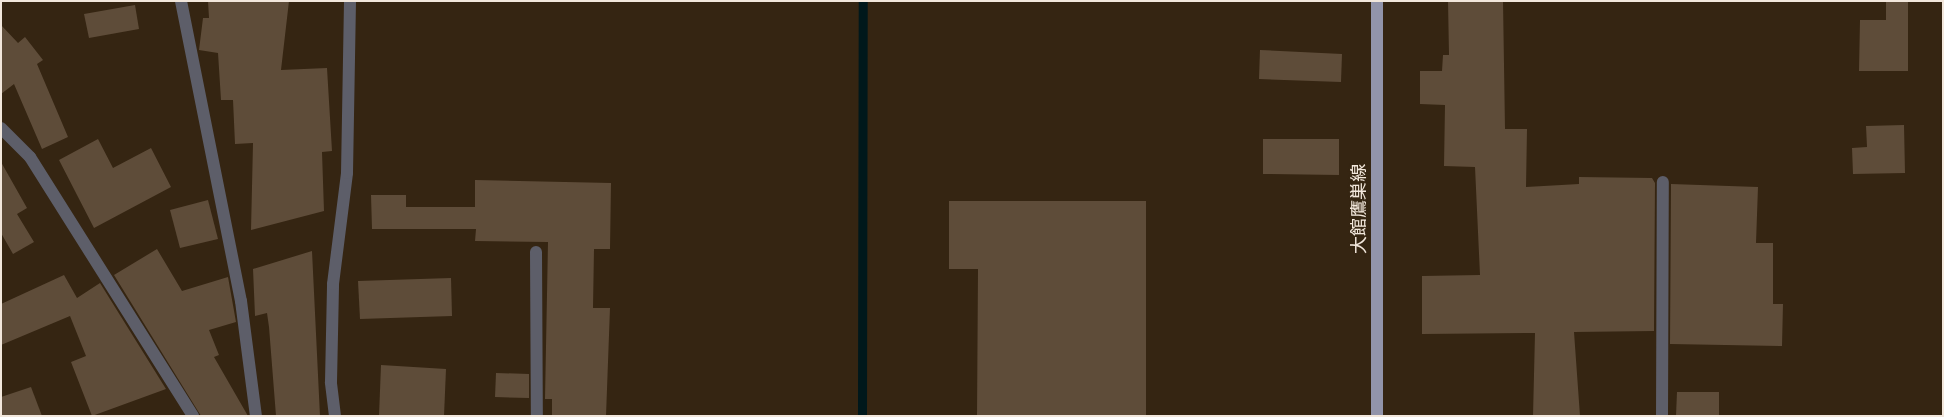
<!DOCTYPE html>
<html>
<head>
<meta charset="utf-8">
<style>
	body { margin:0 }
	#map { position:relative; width:1944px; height:417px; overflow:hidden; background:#352512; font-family:"Public Sans","Noto Sans JP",sans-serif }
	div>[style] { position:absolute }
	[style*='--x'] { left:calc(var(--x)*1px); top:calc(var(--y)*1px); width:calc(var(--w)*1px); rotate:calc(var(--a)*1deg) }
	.stream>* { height:9px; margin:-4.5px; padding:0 4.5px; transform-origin:4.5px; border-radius:4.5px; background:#00181b }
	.building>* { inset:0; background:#5e4c39 }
	.minor>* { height:12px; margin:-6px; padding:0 6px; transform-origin:6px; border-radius:6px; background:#5d5e69 }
	.major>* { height:12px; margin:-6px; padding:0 6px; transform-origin:6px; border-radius:6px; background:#9294aa }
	span { translate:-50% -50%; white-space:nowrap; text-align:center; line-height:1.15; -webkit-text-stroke:4px #352512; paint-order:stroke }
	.street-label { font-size:18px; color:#f2e7dc }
	.frame { position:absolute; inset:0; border:2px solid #f2e7dc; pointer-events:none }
</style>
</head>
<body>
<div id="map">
	<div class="stream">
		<i style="--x:862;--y:416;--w:415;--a:-89.9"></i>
	</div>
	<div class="building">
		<i style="clip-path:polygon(208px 1px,289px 1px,281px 70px,327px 68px,332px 151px,322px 152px,324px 211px,251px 230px,253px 143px,235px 144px,233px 100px,221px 100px,218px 53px,199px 50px,203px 18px,209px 18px)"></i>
		<i style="clip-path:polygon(1448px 1px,1503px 1px,1505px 129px,1527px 129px,1526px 187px,1579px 184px,1579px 177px,1652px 178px,1655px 183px,1654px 331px,1574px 332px,1580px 416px,1533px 416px,1535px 333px,1422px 334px,1422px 276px,1480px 275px,1475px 167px,1444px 166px,1445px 105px,1420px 104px,1420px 71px,1442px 71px,1443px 55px,1449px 55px)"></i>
		<i style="clip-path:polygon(1886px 1px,1908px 1px,1908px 71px,1859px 71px,1860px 20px,1886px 20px)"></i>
		<i style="clip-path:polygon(135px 5px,139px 29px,89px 38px,84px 14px)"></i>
		<i style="clip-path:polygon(1px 25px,18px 43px,25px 37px,43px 60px,37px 64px,68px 137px,42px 149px,14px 84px,1px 94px)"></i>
		<i style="clip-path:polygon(1260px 50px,1342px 54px,1341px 82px,1259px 79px)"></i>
		<i style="clip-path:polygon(1904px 125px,1905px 173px,1853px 174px,1852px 148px,1867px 147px,1866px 126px)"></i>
		<i style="clip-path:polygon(98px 139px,113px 168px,151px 148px,171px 187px,94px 228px,59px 160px)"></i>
		<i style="clip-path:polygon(1263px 139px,1339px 139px,1339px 175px,1263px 174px)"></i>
		<i style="clip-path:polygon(1px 162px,27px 208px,17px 214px,34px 242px,13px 254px,1px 233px)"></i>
		<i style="clip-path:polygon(475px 180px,611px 183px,610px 249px,594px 249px,593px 308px,610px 308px,606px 416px,552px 416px,552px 399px,545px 399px,548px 242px,475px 241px,476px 229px,372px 229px,371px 195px,406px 195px,406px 207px,475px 207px)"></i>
		<i style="clip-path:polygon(1671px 184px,1758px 187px,1756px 243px,1773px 243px,1773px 304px,1783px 304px,1782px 346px,1670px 344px)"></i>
		<i style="clip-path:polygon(208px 200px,218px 239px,180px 248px,170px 210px)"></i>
		<i style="clip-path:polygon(949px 201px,1146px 201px,1146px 416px,977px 416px,978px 269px,949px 269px)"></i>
		<i style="clip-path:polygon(157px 249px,182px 291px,228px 277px,236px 322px,209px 330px,219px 355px,214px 357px,248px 416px,201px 416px,114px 275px)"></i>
		<i style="clip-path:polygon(312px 251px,320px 416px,276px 416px,269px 327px,267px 313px,255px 316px,253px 269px)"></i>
		<i style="clip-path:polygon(64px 275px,77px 298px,100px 283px,166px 389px,92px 416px,71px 362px,86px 356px,70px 316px,1px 345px,1px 304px)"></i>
		<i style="clip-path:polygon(451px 278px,452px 316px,360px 319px,358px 281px)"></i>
		<i style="clip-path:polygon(381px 365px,446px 369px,444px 416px,379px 416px)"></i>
		<i style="clip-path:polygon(496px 373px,529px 374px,529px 398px,495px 397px)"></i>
		<i style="clip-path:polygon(31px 387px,42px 416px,1px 416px,1px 397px)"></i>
		<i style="clip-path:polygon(1677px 392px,1719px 392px,1719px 416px,1676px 416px)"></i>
	</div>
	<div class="minor">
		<i style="--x:181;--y:1;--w:306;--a:78.7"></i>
		<i style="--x:241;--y:301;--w:116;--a:82.6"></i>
		<i style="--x:1;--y:128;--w:41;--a:45"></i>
		<i style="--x:30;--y:157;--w:306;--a:57.8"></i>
		<i style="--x:536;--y:252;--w:164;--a:89.7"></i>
		<i style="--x:335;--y:416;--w:34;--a:-97"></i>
		<i style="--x:331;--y:382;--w:98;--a:-88.8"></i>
		<i style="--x:333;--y:284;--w:112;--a:-82.8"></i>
		<i style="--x:347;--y:173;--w:172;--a:-89"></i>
		<i style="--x:1662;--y:416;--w:234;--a:-89.8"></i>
	</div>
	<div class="major">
		<i style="--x:1377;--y:1;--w:415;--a:90"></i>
	</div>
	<div class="street-label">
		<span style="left:1359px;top:209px;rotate:-90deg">大館鷹巣線</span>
	</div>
	<div class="frame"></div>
</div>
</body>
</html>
